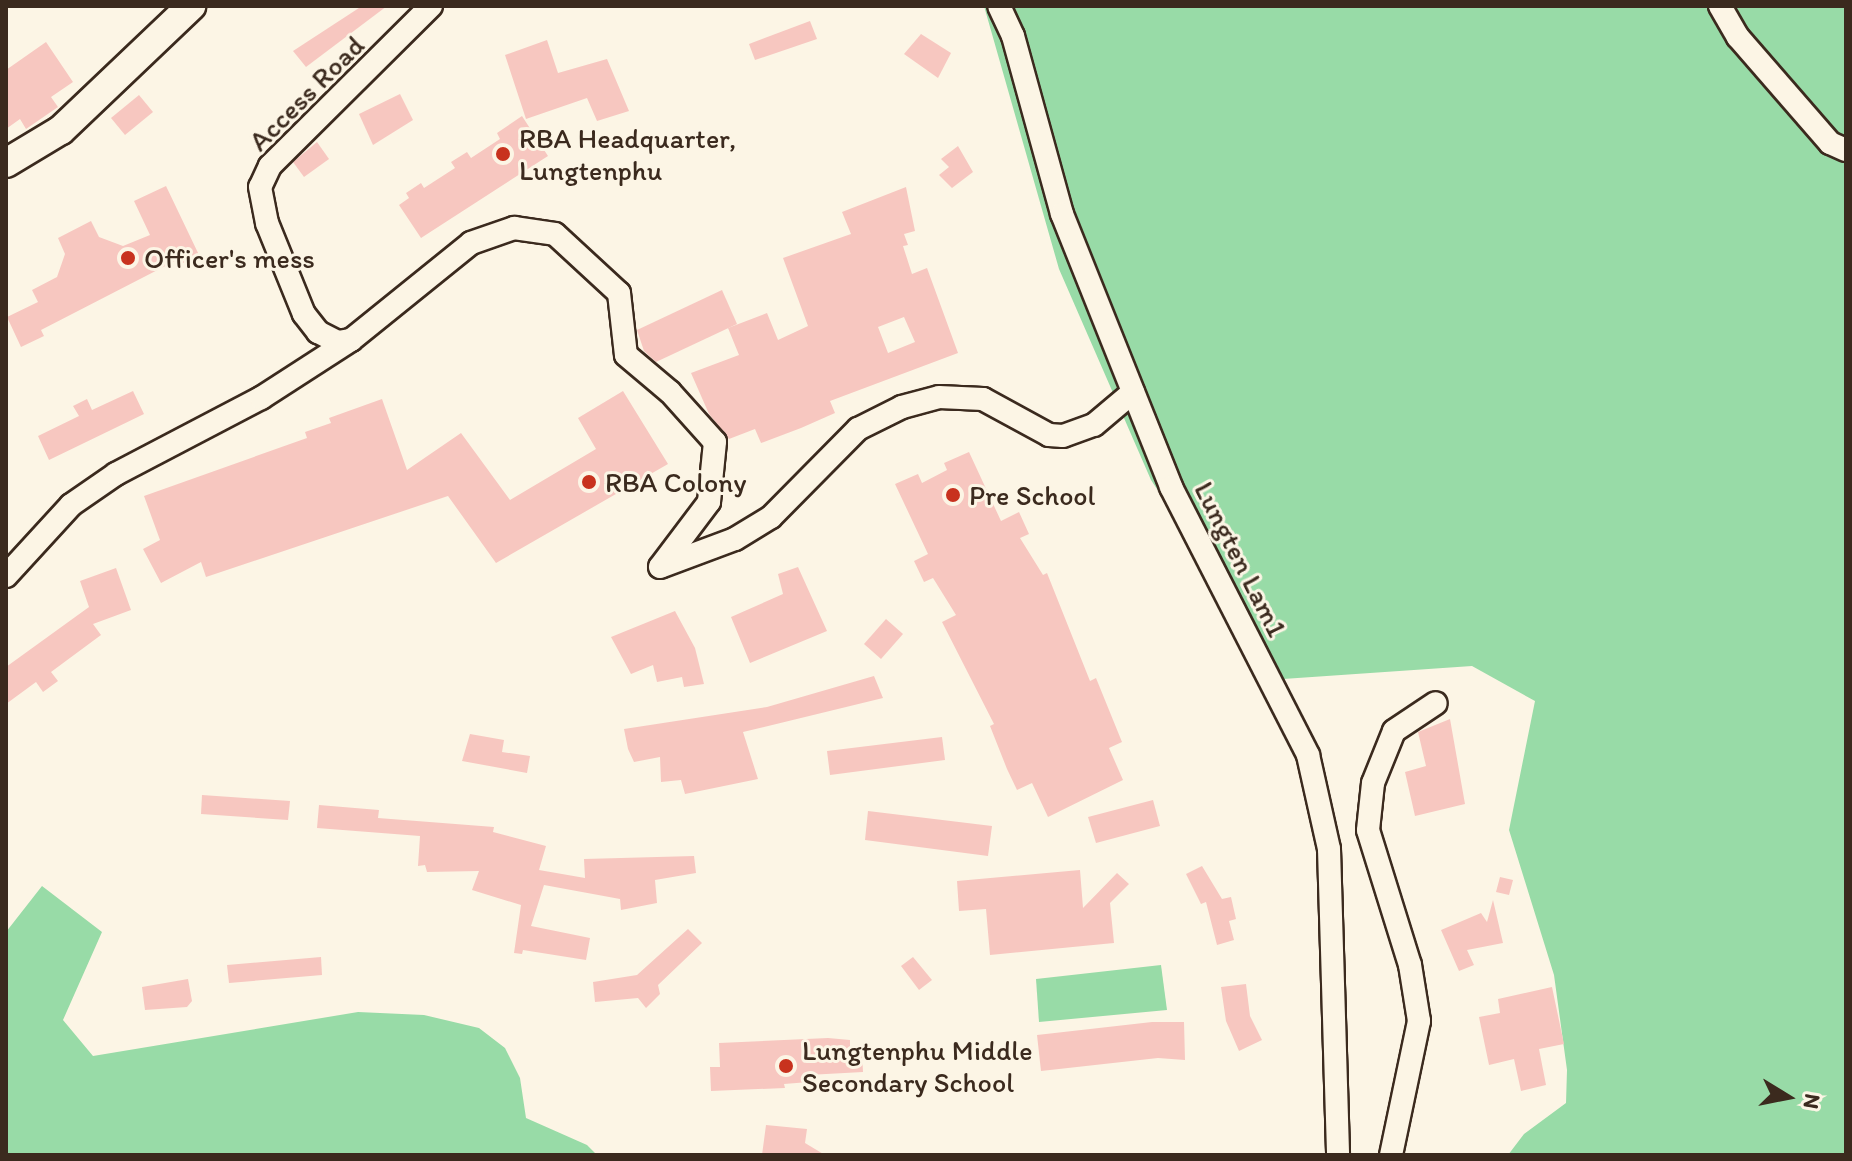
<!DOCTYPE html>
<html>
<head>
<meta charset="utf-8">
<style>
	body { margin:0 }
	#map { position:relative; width:1852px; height:1161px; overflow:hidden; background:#fcf5e5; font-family:Itim,sans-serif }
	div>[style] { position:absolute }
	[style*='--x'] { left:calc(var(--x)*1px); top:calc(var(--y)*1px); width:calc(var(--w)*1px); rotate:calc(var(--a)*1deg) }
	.green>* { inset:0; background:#98dba7 }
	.building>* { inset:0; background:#f7c7c0 }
	.roads { filter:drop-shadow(2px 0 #3b2a1e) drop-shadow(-2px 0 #3b2a1e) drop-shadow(0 2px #3b2a1e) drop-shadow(0 -2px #3b2a1e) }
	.minor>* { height:22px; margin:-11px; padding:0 11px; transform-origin:11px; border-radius:11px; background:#fcf5e5 }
	.major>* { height:28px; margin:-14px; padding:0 14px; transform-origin:14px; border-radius:14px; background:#fcf5e5 }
	.dots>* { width:22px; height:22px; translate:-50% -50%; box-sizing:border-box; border:4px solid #fcf5e5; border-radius:50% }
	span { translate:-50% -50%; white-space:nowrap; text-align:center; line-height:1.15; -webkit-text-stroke:6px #fcf5e5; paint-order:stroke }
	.street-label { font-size:28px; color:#3b2a1e }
	.poi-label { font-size:28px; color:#3b2a1e }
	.left { translate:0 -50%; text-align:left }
	.frame { position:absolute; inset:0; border:8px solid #3b2a1e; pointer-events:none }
	.north { position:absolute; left:1748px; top:1057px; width:80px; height:80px; -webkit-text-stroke:6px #fcf5e5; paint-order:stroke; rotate:100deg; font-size:22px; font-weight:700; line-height:32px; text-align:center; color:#3b2a1e }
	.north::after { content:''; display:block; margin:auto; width:28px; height:36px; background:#3b2a1e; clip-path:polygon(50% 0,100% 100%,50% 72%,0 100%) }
</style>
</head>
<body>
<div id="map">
	<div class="green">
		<i style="clip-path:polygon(984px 6px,1846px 6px,1846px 1155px,1508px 1155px,1524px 1134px,1566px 1103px,1567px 1070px,1554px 975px,1509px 830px,1535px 701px,1472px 666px,1283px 679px,1151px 480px,1059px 269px)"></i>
		<i style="clip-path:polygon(42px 886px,102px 932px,63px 1020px,93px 1056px,358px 1012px,424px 1015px,479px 1028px,505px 1048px,520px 1078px,526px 1118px,587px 1145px,597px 1155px,6px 1155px,6px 932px)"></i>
		<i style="clip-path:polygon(1161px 965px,1167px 1010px,1039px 1022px,1036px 979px)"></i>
	</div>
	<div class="building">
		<i style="clip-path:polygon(362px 6px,387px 6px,306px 67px,293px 51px)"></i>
		<i style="clip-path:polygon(810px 21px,817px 39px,755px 60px,749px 44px)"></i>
		<i style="clip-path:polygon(921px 34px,951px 53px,938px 78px,904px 54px)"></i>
		<i style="clip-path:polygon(547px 40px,558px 73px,607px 59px,629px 111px,597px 121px,587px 98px,526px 119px,505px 55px)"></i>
		<i style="clip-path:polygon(46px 42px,73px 82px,51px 97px,58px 107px,26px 129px,20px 119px,6px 129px,6px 70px)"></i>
		<i style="clip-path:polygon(400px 94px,413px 120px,373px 145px,359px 114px)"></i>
		<i style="clip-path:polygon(139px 95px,153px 112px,125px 135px,111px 118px)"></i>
		<i style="clip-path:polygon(522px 116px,548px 156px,421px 238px,399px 205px,409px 198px,406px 193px,421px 183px,424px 188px,455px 168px,451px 162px,467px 152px,471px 158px,500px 139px,497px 133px)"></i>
		<i style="clip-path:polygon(317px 142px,329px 159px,304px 177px,293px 162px)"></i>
		<i style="clip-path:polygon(958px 146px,973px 172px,952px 188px,939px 175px,949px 167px,941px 159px)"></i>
		<i style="clip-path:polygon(166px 186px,199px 255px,177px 266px,175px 261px,41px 330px,44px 336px,21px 347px,7px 317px,38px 302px,32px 290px,57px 277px,65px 254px,58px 238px,91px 221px,99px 237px,123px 246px,150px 235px,134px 201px)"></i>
		<i style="clip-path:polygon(evenodd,906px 187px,915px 231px,904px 234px,908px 245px,903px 246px,912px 274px,927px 268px,958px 353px,830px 401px,835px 413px,801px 428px,761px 443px,755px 429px,729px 439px,709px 414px,691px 373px,739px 355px,728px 328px,767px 313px,778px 340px,808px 326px,783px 258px,851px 234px,842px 212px,906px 187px,904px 317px,915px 342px,888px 353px,878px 327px,904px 317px)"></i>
		<i style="clip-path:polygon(722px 290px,737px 324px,656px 362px,644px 351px,637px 330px)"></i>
		<i style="clip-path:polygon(133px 391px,144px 414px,49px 460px,38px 436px,79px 416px,73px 406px,87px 399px,92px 410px)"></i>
		<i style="clip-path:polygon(623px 391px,668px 464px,496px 563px,448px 496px,206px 577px,201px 562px,161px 583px,143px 549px,160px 540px,144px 496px,307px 438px,305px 432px,331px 423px,329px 418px,382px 399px,407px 470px,461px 433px,510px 500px,596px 449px,578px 418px)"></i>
		<i style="clip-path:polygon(969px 452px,1001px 521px,1019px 512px,1029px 534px,1020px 538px,1043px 575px,1047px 573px,1090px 681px,1096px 678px,1122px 742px,1109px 748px,1123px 780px,1048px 817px,1032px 783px,1017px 790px,1007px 769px,990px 726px,994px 724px,942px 622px,956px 615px,933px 578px,924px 582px,914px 561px,928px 554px,895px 484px,918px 474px,922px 483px,947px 470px,944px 463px)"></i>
		<i style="clip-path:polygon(798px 567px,827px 631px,750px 663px,731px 617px,783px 594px,778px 574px)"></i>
		<i style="clip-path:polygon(116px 568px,131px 610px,93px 624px,101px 635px,51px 672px,58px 681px,43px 692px,36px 682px,6px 704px,6px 667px,89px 607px,80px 581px)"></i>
		<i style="clip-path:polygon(675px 611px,695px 648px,704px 684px,684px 687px,682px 677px,657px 682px,653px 665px,631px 674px,611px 637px)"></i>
		<i style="clip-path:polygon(886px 619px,903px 634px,881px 659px,864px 644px)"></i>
		<i style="clip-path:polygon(874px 676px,883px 698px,743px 732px,758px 779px,685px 794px,681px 780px,661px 782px,660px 757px,634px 762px,628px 749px,624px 729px,767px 707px)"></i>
		<i style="clip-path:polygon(1450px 719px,1465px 804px,1415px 816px,1405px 772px,1426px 766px,1418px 732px)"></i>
		<i style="clip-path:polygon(470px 734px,504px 740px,502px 752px,530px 756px,527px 773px,462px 761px)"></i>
		<i style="clip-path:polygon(942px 737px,945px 760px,830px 775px,827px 751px)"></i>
		<i style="clip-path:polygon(202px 795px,290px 801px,288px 820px,201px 814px)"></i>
		<i style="clip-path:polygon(1153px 800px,1160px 826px,1096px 843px,1088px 817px)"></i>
		<i style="clip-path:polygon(319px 805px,379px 810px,378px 818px,494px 827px,493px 832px,546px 846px,539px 870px,585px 878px,584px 859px,694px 856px,696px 873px,655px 880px,657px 903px,621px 910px,620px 899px,544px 885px,531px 926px,590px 938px,586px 960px,523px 950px,522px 954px,514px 953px,521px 905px,472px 890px,479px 871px,427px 872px,425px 865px,418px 866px,420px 836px,317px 828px)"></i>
		<i style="clip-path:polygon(868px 811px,992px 826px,988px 856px,865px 840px)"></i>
		<i style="clip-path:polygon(1202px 866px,1222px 899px,1231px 897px,1236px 919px,1229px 921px,1234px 940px,1217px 945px,1206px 902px,1201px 904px,1186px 874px)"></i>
		<i style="clip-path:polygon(1080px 870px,1083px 908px,1117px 873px,1129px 884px,1110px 903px,1114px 943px,990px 955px,986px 909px,959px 911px,957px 881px)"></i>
		<i style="clip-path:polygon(1500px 877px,1513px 880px,1509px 895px,1496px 892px)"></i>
		<i style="clip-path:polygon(1493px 900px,1503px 943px,1467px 950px,1474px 965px,1459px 971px,1441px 930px,1481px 913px,1487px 922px)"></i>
		<i style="clip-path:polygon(688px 929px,702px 943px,658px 985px,660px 994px,646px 1008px,638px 998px,595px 1002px,593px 982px,637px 975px)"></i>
		<i style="clip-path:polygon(321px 957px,322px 975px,229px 983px,227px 965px)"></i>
		<i style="clip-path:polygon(913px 957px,932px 980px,919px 990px,901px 966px)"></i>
		<i style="clip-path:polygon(188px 979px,192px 1001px,187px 1007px,145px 1010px,142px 987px)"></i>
		<i style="clip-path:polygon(1246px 984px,1250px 1016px,1262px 1040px,1239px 1051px,1226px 1021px,1221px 987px)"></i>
		<i style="clip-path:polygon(1552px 987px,1564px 1044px,1539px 1049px,1546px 1085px,1521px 1091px,1514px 1059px,1489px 1065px,1479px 1017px,1500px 1013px,1498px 999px)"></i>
		<i style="clip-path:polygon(1152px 1022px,1184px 1022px,1185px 1060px,1158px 1058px,1041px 1071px,1037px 1035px)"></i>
		<i style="clip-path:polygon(828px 1038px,850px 1040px,850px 1054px,862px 1053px,863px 1072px,808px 1075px,809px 1082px,784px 1084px,785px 1088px,711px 1091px,710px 1067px,720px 1067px,719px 1043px)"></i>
		<i style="clip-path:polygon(766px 1125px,807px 1129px,805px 1143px,825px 1155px,762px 1155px)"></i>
	</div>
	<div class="roads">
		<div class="minor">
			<i style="--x:431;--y:6;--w:227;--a:135.2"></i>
			<i style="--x:270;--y:166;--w:23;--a:115"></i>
			<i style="--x:260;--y:187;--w:37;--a:79"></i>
			<i style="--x:267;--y:223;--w:98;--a:67.9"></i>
			<i style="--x:304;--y:314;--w:23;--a:52"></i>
			<i style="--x:318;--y:332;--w:22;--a:27"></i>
			<i style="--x:338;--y:342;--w:13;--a:-9"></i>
			<i style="--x:351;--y:340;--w:154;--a:-38.9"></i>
			<i style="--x:471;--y:243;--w:46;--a:-19.2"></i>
			<i style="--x:514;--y:228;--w:41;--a:8.3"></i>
			<i style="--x:555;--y:234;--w:87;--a:42.7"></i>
			<i style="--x:619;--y:293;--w:62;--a:83.6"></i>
			<i style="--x:626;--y:355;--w:57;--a:40.1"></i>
			<i style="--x:670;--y:392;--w:67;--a:48"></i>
			<i style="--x:715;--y:442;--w:60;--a:95.7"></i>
			<i style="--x:709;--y:502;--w:81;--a:127"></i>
			<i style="--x:999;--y:6;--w:33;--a:65"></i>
			<i style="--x:1013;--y:36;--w:185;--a:74.6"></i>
			<i style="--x:1062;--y:214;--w:294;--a:68.2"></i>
			<i style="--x:1171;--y:487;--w:301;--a:62.9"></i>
			<i style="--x:1308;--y:755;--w:96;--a:77.4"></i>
			<i style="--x:1329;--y:849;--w:306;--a:88.3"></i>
			<i style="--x:1720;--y:6;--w:36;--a:60"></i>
			<i style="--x:1738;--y:37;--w:140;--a:49"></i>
			<i style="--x:1830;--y:143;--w:17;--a:24"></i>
			<i style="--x:660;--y:567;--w:80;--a:-20.5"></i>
			<i style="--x:735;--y:539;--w:42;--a:-31.4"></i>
			<i style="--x:771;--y:517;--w:124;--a:-45.3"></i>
			<i style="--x:858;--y:429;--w:49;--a:-26.6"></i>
			<i style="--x:902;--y:407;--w:38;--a:-15"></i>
			<i style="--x:939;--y:397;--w:44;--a:2.6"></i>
			<i style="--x:983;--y:399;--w:75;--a:28.6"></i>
			<i style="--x:1049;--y:435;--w:14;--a:4"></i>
			<i style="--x:1063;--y:436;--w:33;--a:-20"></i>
			<i style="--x:1094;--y:425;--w:51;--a:-40.2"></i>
			<i style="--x:6;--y:576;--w:96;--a:-47.5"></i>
			<i style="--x:71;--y:505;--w:55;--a:-34.6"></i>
			<i style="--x:116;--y:474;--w:164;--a:-27.7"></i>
			<i style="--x:261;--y:398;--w:107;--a:-32.8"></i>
			<i style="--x:1391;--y:1155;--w:137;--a:-78.2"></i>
			<i style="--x:1419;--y:1021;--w:57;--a:-99.1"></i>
			<i style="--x:1410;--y:965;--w:141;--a:-107.3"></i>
			<i style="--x:1368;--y:830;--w:47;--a:-83.9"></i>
			<i style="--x:1373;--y:783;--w:56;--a:-68"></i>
			<i style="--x:1394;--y:731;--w:50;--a:-33.7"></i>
		</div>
		<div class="major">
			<i style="--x:6;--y:163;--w:64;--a:-31"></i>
			<i style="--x:61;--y:130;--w:180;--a:-43.6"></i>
		</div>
	</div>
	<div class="dots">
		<i style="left:503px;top:154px;background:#c8321e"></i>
		<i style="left:128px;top:258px;background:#c8321e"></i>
		<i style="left:589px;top:482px;background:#c8321e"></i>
		<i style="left:953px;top:495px;background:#c8321e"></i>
		<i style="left:786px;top:1066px;background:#c8321e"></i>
	</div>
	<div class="street-label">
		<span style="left:306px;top:93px;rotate:-45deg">Access Road</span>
		<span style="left:1241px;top:559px;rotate:63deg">Lungten Lam1</span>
	</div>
	<div class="poi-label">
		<span class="left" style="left:519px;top:154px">RBA Headquarter,<br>Lungtenphu</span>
		<span class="left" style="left:144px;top:258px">Officer's mess</span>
		<span class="left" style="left:605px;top:482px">RBA Colony</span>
		<span class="left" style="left:969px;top:495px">Pre School</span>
		<span class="left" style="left:802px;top:1066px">Lungtenphu Middle<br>Secondary School</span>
	</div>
	<div class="frame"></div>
	<div class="north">N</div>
</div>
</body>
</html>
